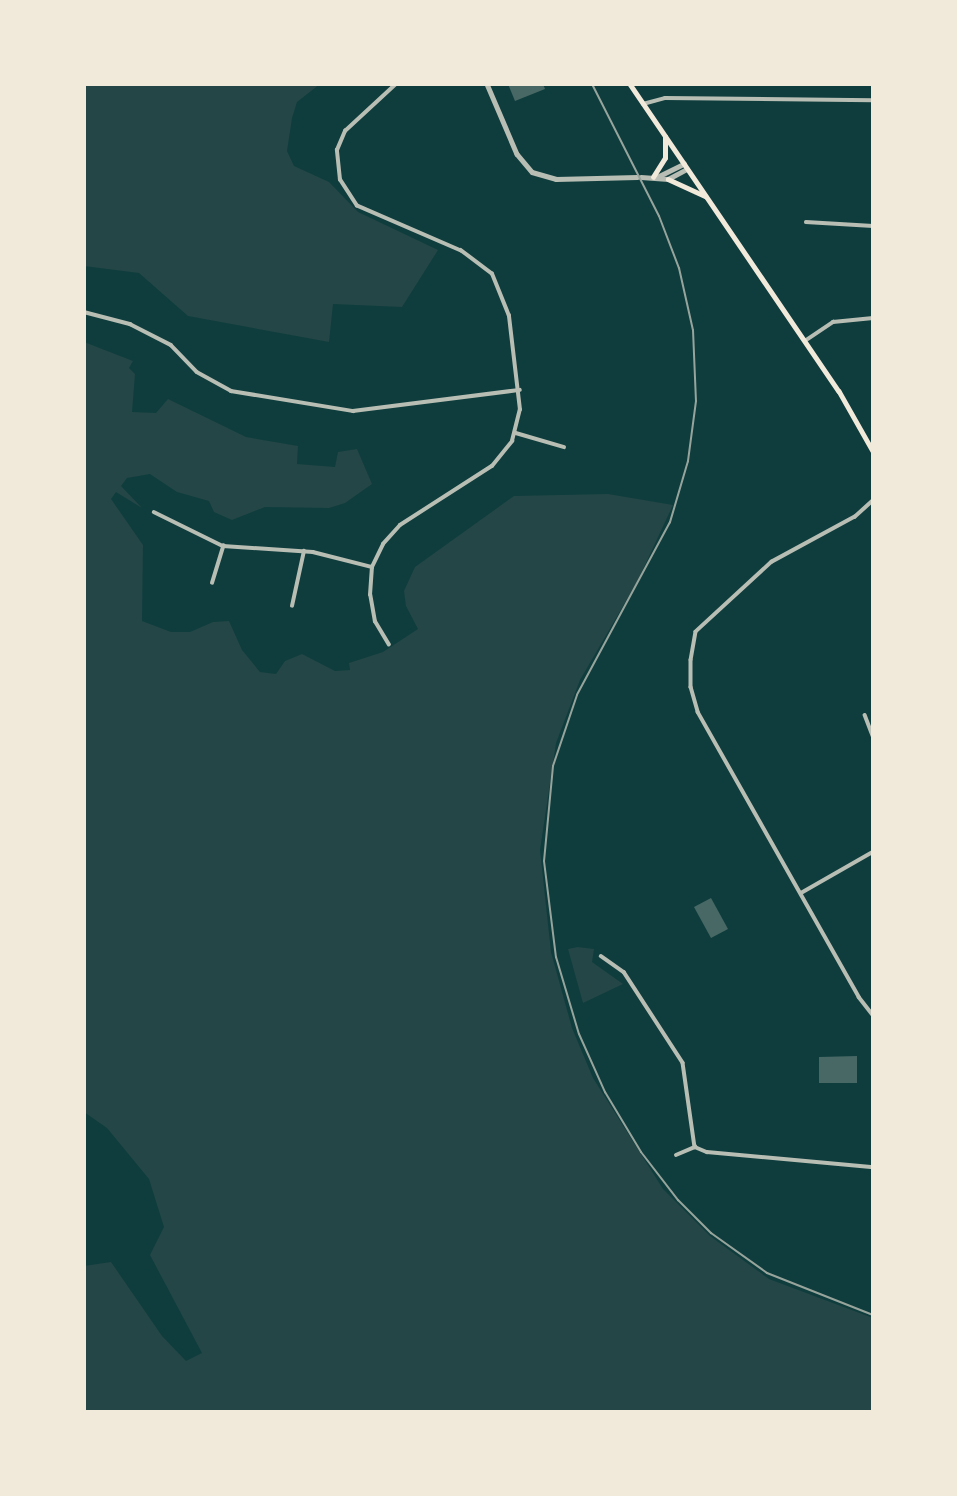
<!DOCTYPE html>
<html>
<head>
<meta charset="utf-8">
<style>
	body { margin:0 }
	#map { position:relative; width:957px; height:1496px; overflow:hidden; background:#0f3d3e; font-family:Lora,serif }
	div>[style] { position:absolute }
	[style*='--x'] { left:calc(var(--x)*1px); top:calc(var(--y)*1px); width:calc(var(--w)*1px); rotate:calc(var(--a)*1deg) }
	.green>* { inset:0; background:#244646 }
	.building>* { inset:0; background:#486865 }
	.minor>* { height:3.5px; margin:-1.75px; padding:0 1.75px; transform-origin:1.75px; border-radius:1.75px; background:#b8beb3 }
	.tertiary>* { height:4.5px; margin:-2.25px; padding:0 2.25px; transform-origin:2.25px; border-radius:2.25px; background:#b8beb3 }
	.secondary>* { height:4.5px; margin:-2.25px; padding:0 2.25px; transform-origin:2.25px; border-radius:2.25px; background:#f1e9da }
	.rail>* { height:2px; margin:-1px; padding:0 1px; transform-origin:1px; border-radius:1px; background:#97a49c }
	span { translate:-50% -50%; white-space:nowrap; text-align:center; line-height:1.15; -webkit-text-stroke:7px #f1e9da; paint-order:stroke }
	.frame { position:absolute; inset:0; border:86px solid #f1e9da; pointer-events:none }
</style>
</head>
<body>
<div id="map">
	<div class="green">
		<i style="clip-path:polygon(84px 84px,320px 84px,297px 102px,292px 118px,287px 151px,294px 166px,329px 182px,358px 212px,438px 250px,402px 307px,333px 304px,329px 342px,188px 316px,139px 273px,84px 266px)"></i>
		<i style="clip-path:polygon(84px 342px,133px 361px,129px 368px,135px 374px,132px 412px,156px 413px,168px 399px,246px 437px,298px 446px,297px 464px,335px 467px,338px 452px,357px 449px,372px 484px,345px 503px,329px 508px,265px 507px,232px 520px,214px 512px,209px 501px,177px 492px,150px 474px,127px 478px,121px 486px,142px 508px,116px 492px,111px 499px,143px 545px,142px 621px,171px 632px,190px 632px,213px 622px,229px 621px,242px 650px,260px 672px,276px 674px,285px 661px,302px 654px,335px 671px,350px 670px,349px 663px,383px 652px,418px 629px,406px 606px,404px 591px,415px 567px,514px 496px,608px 494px,673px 505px,637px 582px,580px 680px,556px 743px,540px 850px,551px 952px,572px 1028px,593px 1078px,663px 1189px,710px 1236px,769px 1279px,873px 1318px,873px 1412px,84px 1412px,84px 1266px,111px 1262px,162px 1336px,186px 1361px,202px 1353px,150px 1255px,164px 1227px,149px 1179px,107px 1128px,84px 1112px)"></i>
		<i style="clip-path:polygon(578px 947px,594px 949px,592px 962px,623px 984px,583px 1003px,568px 949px)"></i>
	</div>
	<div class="building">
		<i style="clip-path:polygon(508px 84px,543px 84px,545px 89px,515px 101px)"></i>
		<i style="clip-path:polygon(711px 898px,728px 929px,711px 938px,694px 907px)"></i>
		<i style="clip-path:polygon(857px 1056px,857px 1083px,819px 1083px,819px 1057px)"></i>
	</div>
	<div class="minor">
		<i style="--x:643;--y:104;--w:23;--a:-15"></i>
		<i style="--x:665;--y:98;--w:208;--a:0.6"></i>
		<i style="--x:806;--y:222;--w:67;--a:3.4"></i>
		<i style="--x:84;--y:312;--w:48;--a:14.6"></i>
		<i style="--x:130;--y:324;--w:46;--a:27.1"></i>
		<i style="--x:171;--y:345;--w:37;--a:46"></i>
		<i style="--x:197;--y:372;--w:39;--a:29"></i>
		<i style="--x:231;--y:391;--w:124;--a:9.3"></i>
		<i style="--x:353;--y:411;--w:168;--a:-7.2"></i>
		<i style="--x:805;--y:341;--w:34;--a:-34"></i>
		<i style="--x:833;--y:322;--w:40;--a:-5.7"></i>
		<i style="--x:516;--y:433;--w:50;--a:16.3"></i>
		<i style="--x:873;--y:501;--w:24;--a:138"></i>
		<i style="--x:855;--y:517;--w:94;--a:151.5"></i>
		<i style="--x:772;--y:562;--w:103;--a:137.4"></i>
		<i style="--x:696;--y:632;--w:28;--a:100"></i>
		<i style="--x:691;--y:660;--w:27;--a:90"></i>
		<i style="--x:691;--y:687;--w:26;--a:74"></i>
		<i style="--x:698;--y:712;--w:327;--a:60.5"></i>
		<i style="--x:859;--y:997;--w:23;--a:52"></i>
		<i style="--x:154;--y:512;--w:77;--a:26.2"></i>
		<i style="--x:223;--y:546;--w:90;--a:3.8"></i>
		<i style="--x:313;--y:552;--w:61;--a:14.3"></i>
		<i style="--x:212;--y:583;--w:39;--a:-73"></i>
		<i style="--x:292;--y:606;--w:56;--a:-77.7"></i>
		<i style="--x:389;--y:645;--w:27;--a:-121"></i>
		<i style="--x:375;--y:622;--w:27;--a:-100"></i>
		<i style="--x:370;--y:595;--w:28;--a:-86"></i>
		<i style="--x:372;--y:567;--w:25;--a:-64"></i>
		<i style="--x:383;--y:544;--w:25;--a:-48"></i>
		<i style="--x:400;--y:525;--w:109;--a:-32.7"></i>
		<i style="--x:492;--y:466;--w:32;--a:-51"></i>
		<i style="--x:512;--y:441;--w:32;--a:-76"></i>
		<i style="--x:520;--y:410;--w:95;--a:-96.7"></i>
		<i style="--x:509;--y:316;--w:45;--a:-112"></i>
		<i style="--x:492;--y:274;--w:39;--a:-143"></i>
		<i style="--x:461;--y:251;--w:113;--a:-156.6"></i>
		<i style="--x:357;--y:206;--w:31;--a:-123"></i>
		<i style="--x:340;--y:180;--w:30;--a:-96"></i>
		<i style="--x:337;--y:150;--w:21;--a:-67"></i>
		<i style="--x:345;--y:131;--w:69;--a:-42.7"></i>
		<i style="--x:865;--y:715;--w:22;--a:69"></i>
		<i style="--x:801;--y:893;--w:83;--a:-29.7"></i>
		<i style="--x:601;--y:956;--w:28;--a:35"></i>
		<i style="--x:624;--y:972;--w:108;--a:57"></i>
		<i style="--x:683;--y:1063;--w:85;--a:81.9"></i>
		<i style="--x:676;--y:1155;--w:21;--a:-23"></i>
		<i style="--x:695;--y:1147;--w:13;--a:23"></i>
		<i style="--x:707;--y:1152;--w:167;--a:5.2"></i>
	</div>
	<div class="tertiary">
		<i style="--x:487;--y:84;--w:76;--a:66.8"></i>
		<i style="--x:517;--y:154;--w:23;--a:50"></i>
		<i style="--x:532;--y:172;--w:25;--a:16"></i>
		<i style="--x:556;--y:179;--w:81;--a:-1.4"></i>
		<i style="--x:641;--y:177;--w:27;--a:4"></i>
		<i style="--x:668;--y:179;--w:21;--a:-28"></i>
		<i style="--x:657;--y:177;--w:30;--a:-26"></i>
	</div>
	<div class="secondary">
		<i style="--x:630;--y:84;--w:371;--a:55.8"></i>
		<i style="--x:839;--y:391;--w:69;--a:60.5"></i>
		<i style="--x:653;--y:177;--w:22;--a:-58"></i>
		<i style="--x:665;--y:158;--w:21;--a:-90"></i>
		<i style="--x:668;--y:179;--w:41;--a:24.7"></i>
	</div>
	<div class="rail">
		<i style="--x:592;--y:84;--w:148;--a:63.1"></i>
		<i style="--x:659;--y:216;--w:56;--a:69"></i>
		<i style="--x:679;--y:268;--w:64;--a:77.3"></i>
		<i style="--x:693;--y:330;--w:71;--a:87.6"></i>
		<i style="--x:696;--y:401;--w:61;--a:97.6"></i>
		<i style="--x:688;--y:461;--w:64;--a:106.4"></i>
		<i style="--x:670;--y:522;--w:196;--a:118.3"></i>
		<i style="--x:577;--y:695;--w:75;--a:108.7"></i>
		<i style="--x:553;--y:766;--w:95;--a:95.4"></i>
		<i style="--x:544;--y:861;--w:97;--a:82.9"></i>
		<i style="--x:556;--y:957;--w:80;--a:73.4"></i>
		<i style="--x:579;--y:1034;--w:64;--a:65.9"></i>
		<i style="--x:605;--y:1092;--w:70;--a:59"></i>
		<i style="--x:641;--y:1152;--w:61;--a:52.4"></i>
		<i style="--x:678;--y:1200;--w:47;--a:45"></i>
		<i style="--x:711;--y:1233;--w:69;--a:35.5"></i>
		<i style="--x:767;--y:1273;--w:114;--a:21.6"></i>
	</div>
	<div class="frame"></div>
</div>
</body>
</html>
